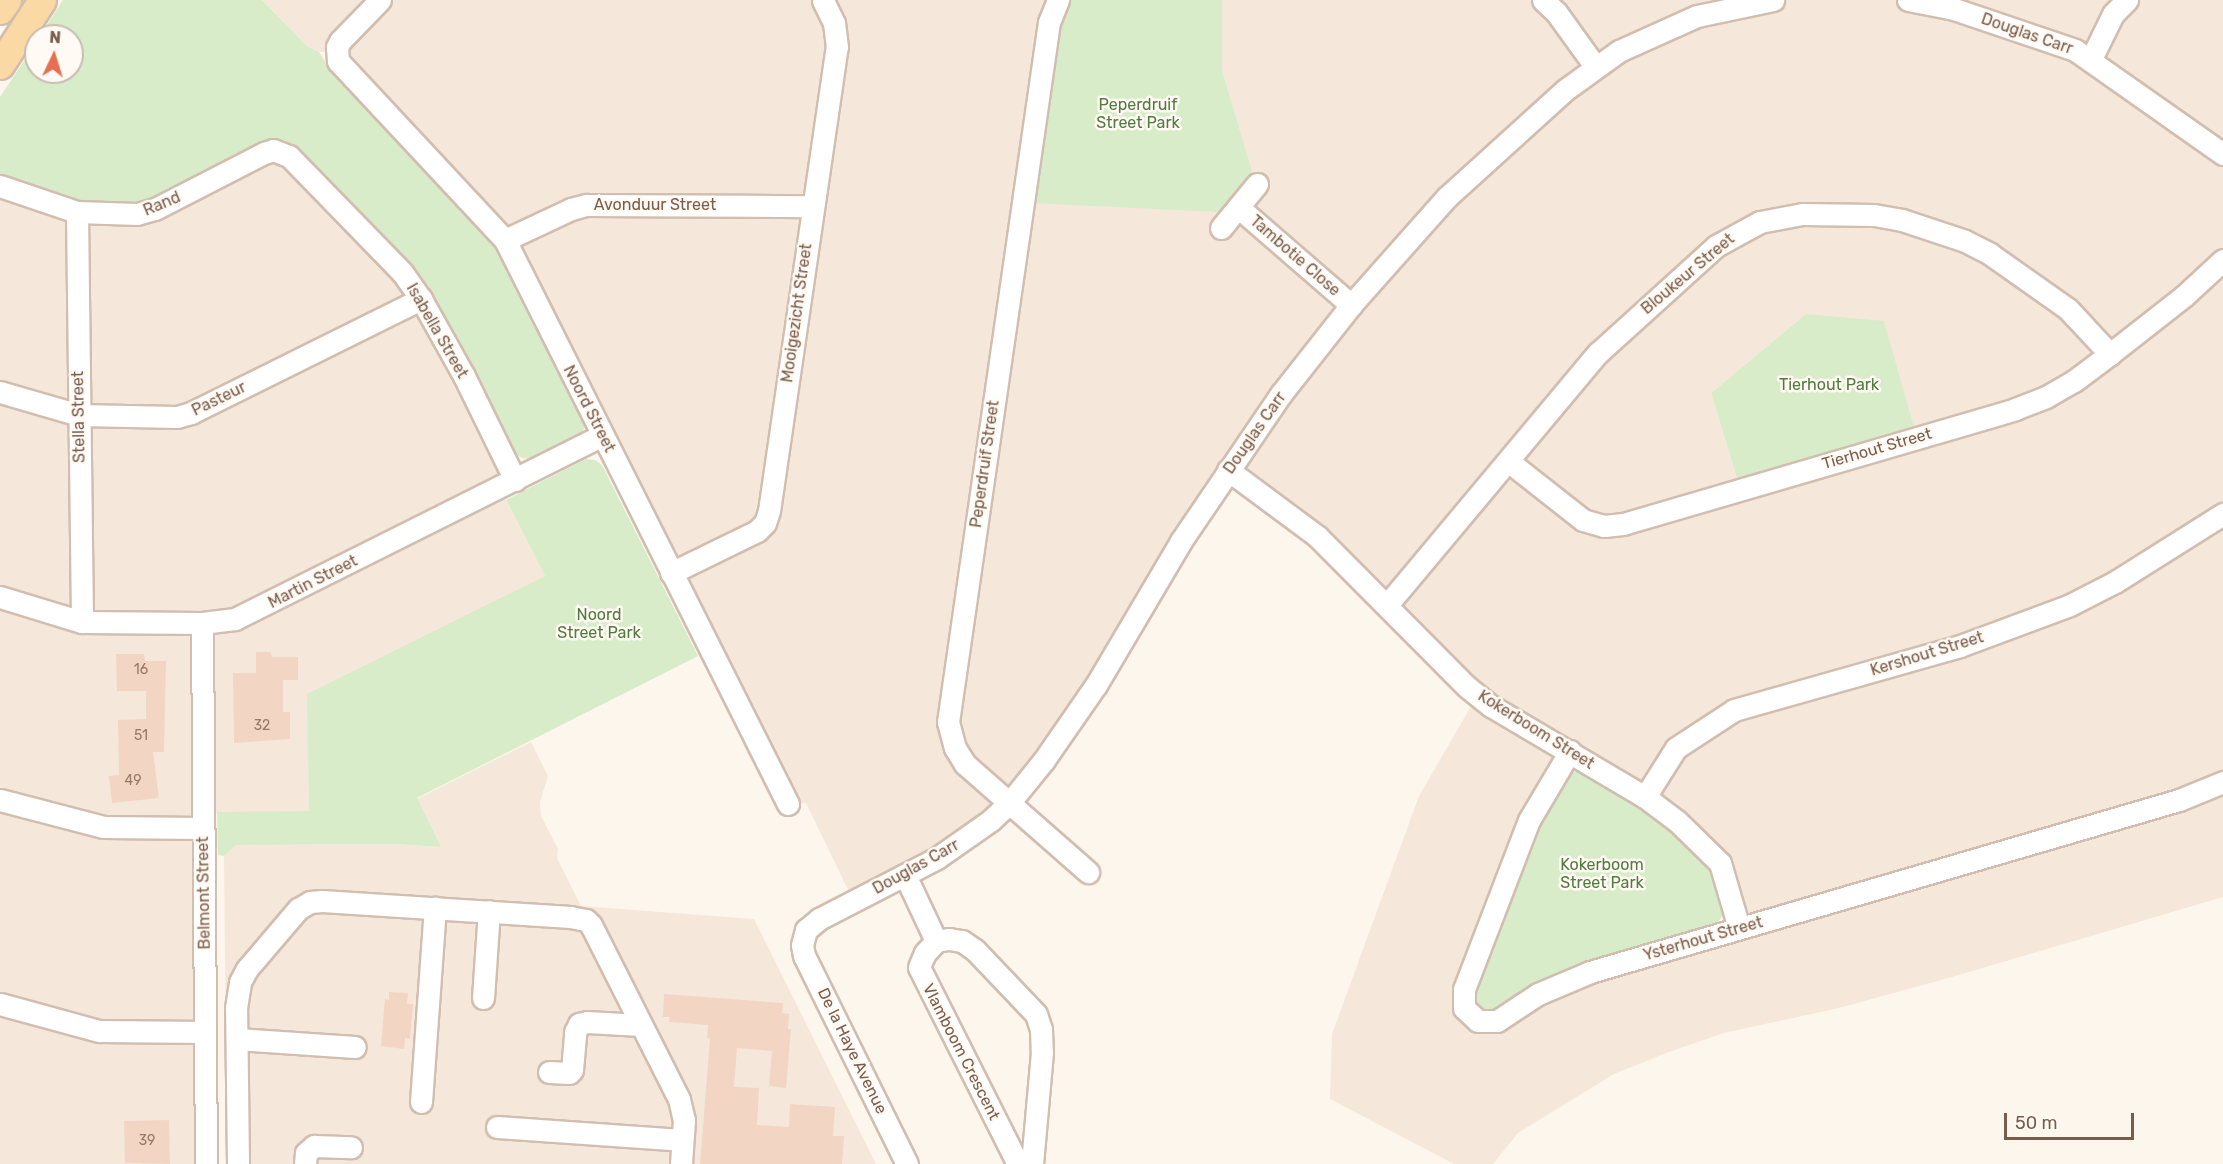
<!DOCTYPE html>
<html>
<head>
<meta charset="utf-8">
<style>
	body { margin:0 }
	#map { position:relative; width:2223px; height:1164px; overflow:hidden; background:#fdf6ec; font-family:Rubik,sans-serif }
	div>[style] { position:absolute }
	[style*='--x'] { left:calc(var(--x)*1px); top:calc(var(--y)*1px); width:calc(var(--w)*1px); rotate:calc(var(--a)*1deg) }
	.residential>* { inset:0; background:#f5e8da }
	.green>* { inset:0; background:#d8ecc9 }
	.building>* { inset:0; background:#f3d5c3 }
	.roads { filter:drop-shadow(2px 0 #d1beb0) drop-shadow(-2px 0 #d1beb0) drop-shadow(0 2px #d1beb0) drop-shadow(0 -2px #d1beb0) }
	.minor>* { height:21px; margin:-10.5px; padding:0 10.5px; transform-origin:10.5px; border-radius:10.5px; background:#fff }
	.major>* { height:27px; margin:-13.5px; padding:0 13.5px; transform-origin:13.5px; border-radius:13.5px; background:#fbd9a5 }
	span { translate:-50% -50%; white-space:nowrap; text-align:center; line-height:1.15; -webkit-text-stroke:5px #fffaf3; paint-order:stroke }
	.number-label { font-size:14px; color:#987a6a }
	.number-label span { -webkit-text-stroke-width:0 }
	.street-label { font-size:16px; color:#7a5c4d }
	.park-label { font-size:16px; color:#537a41 }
	.north { position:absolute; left:24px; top:24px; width:60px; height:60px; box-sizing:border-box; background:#fffaf3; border:2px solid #cabbb1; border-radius:50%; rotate:4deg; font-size:16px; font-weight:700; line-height:24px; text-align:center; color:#7a5c4d }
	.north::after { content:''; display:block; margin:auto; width:21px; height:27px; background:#e76f51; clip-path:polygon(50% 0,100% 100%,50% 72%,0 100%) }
	.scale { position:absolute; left:2004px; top:1113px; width:130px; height:27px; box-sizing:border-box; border:3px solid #7a5c4d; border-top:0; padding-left:8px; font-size:18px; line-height:21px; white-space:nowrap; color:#7a5c4d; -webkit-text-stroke:4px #fffaf3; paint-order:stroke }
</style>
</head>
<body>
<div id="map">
	<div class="residential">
		<i style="clip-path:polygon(evenodd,262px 0,1059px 0,1253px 174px,1222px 70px,1222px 0,2223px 0,2223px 897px,1952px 977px,1839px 1008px,1724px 1033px,1669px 1052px,1614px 1074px,1518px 1133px,1493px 1164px,1454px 1164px,1330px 1099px,1332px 1034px,1419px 796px,1477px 696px,1317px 537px,1228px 471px,1010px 803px,854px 902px,806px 803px,787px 805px,504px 240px,335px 52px,319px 52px,307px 46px,262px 0,1806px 314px,1740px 490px,1711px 393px,1806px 314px,262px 0,1569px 752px,1645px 798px,1738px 929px,1472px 1019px,1569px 752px)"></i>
		<i style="clip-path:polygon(271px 149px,404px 272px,515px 478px,499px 487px,545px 576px,308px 694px,309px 811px,202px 813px,206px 1164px,0 1164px,0 185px,129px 213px)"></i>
		<i style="clip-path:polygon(531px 742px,548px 776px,540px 802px,541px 816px,558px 849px,557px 858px,581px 906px,754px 919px,876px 1164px,227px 1164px,224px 856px,236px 845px,394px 844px,440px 847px,417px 799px)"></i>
	</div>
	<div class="green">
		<i style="clip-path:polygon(63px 0,262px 0,307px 46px,319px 52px,326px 63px,486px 227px,501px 252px,585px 417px,585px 427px,580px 435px,533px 459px,522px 458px,514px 453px,422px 277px,294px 150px,153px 199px,120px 205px,92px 204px,0 177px,0 97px,36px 43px,36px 72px,72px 72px,72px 36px,40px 36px)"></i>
		<i style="clip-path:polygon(1070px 0,1222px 0,1222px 70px,1253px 174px,1219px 212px,1030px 203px,1057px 23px)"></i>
		<i style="clip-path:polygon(1806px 314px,1884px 321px,1915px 431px,1738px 482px,1711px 393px)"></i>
		<i style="clip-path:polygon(586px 459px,595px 460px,602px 465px,698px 656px,417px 798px,441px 847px,394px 844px,236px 845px,224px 856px,218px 855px,217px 812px,309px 811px,307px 694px,545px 576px,506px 500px)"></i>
		<i style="clip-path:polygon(1580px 770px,1645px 805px,1710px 865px,1724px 909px,1723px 915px,1716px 925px,1495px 1012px,1483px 1011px,1474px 1002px,1472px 986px,1529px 837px,1565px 776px)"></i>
	</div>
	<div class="building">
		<i style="clip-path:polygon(256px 652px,271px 652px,272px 657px,298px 657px,298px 680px,283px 680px,283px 712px,290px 712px,290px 739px,234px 743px,233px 673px,256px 673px)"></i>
		<i style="clip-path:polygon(116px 654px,144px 654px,145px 661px,166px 661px,164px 752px,153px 752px,159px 798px,112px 803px,109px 776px,119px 775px,118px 720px,146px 719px,146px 691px,117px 691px)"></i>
		<i style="clip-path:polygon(389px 992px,408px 993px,407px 1004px,413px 1004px,410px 1039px,405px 1038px,404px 1049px,381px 1046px,385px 999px,389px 1000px)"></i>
		<i style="clip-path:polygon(664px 994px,783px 1003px,782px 1013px,789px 1014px,788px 1029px,791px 1029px,786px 1088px,769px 1086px,772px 1051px,737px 1048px,734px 1087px,759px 1088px,757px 1125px,789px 1127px,790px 1104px,835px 1107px,833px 1136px,844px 1136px,842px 1164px,700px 1164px,710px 1039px,707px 1038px,708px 1025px,669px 1022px,670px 1017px,663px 1017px)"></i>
		<i style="clip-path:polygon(169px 1120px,170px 1164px,125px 1163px,124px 1121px)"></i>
	</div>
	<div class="roads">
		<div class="minor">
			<i style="--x:380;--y:0;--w:57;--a:134.3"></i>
			<i style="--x:340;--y:41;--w:7;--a:117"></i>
			<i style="--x:337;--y:47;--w:14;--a:86"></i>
			<i style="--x:338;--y:61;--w:245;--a:47"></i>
			<i style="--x:505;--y:240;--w:631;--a:63.35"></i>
			<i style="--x:1058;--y:0;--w:24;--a:112"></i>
			<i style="--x:1049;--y:22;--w:707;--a:98.21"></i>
			<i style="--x:948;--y:722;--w:27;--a:75"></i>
			<i style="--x:955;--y:748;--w:19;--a:58"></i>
			<i style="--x:965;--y:764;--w:164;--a:41.3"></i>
			<i style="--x:1543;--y:0;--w:18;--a:43"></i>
			<i style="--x:1556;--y:12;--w:67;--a:54.2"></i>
			<i style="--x:1908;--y:0;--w:47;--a:11.1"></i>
			<i style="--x:1954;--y:9;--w:128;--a:18.7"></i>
			<i style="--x:2075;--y:50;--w:181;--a:35.1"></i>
			<i style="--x:2091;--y:59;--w:50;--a:-63.9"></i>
			<i style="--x:2113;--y:14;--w:20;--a:-45"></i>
			<i style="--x:0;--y:186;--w:81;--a:18.7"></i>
			<i style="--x:77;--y:212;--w:60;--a:1.9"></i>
			<i style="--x:137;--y:214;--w:19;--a:-16"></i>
			<i style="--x:155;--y:209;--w:123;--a:-27.2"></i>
			<i style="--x:264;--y:153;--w:9;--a:-18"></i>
			<i style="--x:273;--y:150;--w:17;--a:21"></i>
			<i style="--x:289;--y:156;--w:162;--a:45.8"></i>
			<i style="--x:402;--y:272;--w:33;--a:55"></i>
			<i style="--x:421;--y:299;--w:88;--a:60.8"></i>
			<i style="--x:464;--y:376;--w:116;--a:63.9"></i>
			<i style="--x:1238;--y:207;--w:150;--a:40.9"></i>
			<i style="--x:77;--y:212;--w:410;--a:89.3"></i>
			<i style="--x:1221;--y:228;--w:57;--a:-50.7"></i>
			<i style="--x:505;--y:240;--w:73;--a:-25.2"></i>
			<i style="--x:571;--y:209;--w:16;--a:-15"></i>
			<i style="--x:586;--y:205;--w:227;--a:0.3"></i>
			<i style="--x:0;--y:392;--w:82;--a:16.2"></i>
			<i style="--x:79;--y:415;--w:98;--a:1.2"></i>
			<i style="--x:177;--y:417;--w:15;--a:-16"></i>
			<i style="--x:191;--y:413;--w:257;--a:-26.4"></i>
			<i style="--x:1508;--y:461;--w:95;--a:38.2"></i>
			<i style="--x:1583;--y:520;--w:22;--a:16"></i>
			<i style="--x:1604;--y:526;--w:19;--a:-6"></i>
			<i style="--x:1623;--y:524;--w:409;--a:-16.3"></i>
			<i style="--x:2015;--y:409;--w:33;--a:-21"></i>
			<i style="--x:2046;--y:397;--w:32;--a:-30"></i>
			<i style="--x:2074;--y:381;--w:45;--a:-36.9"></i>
			<i style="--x:2110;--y:354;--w:94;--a:-38.1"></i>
			<i style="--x:2184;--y:296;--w:53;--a:-42.7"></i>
			<i style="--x:1228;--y:470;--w:111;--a:36.6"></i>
			<i style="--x:1317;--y:536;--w:211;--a:45.2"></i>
			<i style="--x:1466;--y:686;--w:32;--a:39"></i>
			<i style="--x:1491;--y:706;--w:179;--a:30.6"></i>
			<i style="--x:1645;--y:797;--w:40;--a:37"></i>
			<i style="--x:1677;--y:821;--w:60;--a:44.3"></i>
			<i style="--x:1720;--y:863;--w:68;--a:73.7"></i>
			<i style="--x:671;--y:573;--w:96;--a:-26"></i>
			<i style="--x:757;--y:531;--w:11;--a:-45"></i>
			<i style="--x:765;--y:523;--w:13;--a:-72"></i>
			<i style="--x:769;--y:511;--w:469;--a:-81.7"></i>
			<i style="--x:837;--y:47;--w:24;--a:-97"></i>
			<i style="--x:834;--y:23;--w:25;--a:-116"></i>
			<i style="--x:0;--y:597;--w:86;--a:17"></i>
			<i style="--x:82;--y:622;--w:120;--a:0.5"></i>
			<i style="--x:202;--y:623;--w:33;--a:-7"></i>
			<i style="--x:235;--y:619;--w:411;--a:-26.6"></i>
			<i style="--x:1387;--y:605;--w:329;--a:-50.1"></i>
			<i style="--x:1598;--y:353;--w:159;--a:-42.2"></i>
			<i style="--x:1716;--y:246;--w:50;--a:-28.6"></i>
			<i style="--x:1760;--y:222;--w:43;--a:-10.8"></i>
			<i style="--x:1802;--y:214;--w:72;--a:0.8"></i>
			<i style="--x:1874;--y:215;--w:28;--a:10"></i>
			<i style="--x:1902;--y:220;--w:66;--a:18.4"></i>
			<i style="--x:1965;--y:241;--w:28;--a:27"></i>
			<i style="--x:1990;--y:254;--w:95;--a:35.2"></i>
			<i style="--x:2068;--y:309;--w:62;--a:47"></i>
			<i style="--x:202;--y:623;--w:541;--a:89.58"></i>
			<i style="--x:1570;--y:751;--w:80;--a:120.7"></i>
			<i style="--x:1529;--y:820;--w:181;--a:111"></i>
			<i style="--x:1464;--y:989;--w:19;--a:90"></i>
			<i style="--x:1464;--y:1008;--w:19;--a:43"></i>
			<i style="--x:1478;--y:1021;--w:19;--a:0"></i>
			<i style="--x:1497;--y:1021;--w:49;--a:-33.4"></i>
			<i style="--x:1538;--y:994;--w:56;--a:-22.9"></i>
			<i style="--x:1590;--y:972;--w:614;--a:-16.28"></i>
			<i style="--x:2179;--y:800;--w:48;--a:-22.2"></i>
			<i style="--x:1645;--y:797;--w:58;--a:-57.7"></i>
			<i style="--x:1676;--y:748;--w:69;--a:-33.2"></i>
			<i style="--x:1734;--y:710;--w:235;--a:-15.8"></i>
			<i style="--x:1960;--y:646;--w:117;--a:-20.4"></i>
			<i style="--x:2070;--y:605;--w:51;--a:-27.1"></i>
			<i style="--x:2115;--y:582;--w:128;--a:-32.2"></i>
			<i style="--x:0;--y:800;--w:107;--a:14.6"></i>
			<i style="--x:104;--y:827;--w:99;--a:0.6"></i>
			<i style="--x:905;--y:875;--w:73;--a:64.8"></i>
			<i style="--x:483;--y:998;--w:87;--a:-86.1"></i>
			<i style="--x:0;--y:1004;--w:103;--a:15.3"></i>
			<i style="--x:99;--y:1031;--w:106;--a:0.5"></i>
			<i style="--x:237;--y:1039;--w:118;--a:3.9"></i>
			<i style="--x:549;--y:1072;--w:20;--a:3"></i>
			<i style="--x:569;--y:1073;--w:4;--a:-45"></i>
			<i style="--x:572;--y:1070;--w:38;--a:-85"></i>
			<i style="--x:575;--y:1032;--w:9;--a:-63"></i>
			<i style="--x:579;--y:1024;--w:8;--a:-14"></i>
			<i style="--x:587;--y:1022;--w:53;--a:3.2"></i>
			<i style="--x:421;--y:1102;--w:195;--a:-85.9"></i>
			<i style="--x:497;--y:1127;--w:185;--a:4"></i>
			<i style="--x:238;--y:1164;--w:156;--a:-90.7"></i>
			<i style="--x:236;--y:1008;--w:26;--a:-81"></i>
			<i style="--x:240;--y:982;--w:15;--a:-62"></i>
			<i style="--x:247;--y:969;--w:79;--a:-49.6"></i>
			<i style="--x:298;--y:909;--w:14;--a:-30"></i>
			<i style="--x:310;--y:902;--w:12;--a:-5"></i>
			<i style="--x:322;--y:901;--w:249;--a:3.7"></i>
			<i style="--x:570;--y:917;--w:16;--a:11"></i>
			<i style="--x:586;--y:920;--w:7;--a:45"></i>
			<i style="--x:591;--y:925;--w:195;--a:63.2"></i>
			<i style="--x:679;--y:1099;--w:22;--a:77"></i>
			<i style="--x:684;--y:1120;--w:44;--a:93.9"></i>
			<i style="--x:305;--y:1164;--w:11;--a:-85"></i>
			<i style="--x:306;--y:1153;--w:11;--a:-41"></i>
			<i style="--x:314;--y:1146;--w:37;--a:2"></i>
			<i style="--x:907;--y:1164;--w:232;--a:-116.3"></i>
			<i style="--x:804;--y:956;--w:11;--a:-100"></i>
			<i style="--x:802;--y:945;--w:16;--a:-75"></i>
			<i style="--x:806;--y:930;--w:17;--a:-40"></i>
			<i style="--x:819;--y:919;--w:133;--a:-27.3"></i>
			<i style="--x:937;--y:858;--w:66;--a:-35.1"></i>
			<i style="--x:991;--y:820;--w:26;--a:-43"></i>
			<i style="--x:1010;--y:802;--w:54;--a:-51"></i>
			<i style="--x:1044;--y:760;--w:91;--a:-55.3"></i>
			<i style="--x:1096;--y:685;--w:167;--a:-59.4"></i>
			<i style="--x:1181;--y:541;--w:178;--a:-55.8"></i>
			<i style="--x:1281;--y:394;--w:113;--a:-51.8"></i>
			<i style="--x:1351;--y:305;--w:144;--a:-48.4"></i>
			<i style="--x:1447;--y:197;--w:159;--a:-42.2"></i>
			<i style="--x:1565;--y:90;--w:67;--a:-35.8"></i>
			<i style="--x:1619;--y:51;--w:85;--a:-24.2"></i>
			<i style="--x:1697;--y:16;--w:78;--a:-11.9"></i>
			<i style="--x:1018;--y:1164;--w:220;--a:-116.7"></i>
			<i style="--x:919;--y:967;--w:15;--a:-67"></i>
			<i style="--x:925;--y:953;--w:16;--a:-47"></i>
			<i style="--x:936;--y:941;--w:13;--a:-9"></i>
			<i style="--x:949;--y:939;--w:13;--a:9"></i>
			<i style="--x:962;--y:941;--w:16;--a:35"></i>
			<i style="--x:975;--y:950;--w:88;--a:46.4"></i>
			<i style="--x:1036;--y:1014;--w:16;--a:72"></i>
			<i style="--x:1041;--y:1029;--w:23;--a:88"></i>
			<i style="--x:1042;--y:1052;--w:112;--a:95.1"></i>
		</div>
		<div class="major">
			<i style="--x:0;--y:10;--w:12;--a:-55"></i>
			<i style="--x:0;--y:65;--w:77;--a:-57.1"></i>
		</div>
	</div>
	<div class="number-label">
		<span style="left:141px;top:670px">16</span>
		<span style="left:262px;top:726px">32</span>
		<span style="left:141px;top:736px">51</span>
		<span style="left:133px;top:781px">49</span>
		<span style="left:147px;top:1141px">39</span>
	</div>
	<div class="street-label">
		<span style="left:2027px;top:34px;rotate:19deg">Douglas Carr</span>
		<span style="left:162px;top:204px;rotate:-23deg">Rand</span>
		<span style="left:655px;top:205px">Avonduur Street</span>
		<span style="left:1295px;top:256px;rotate:41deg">Tambotie Close</span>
		<span style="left:1688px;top:274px;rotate:-40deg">Bloukeur Street</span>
		<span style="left:797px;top:313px;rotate:-82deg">Mooigezicht Street</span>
		<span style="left:437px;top:331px;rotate:60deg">Isabella Street</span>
		<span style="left:219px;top:399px;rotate:-26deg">Pasteur</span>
		<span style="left:589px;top:409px;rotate:63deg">Noord Street</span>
		<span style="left:79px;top:417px;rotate:-91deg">Stella Street</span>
		<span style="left:1255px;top:433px;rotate:-55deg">Douglas Carr</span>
		<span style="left:1877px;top:449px;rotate:-16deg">Tierhout Street</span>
		<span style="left:985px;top:464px;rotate:-82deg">Peperdruif Street</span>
		<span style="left:313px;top:582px;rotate:-27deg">Martin Street</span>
		<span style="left:1927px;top:654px;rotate:-17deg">Kershout Street</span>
		<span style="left:1536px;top:730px;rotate:32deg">Kokerboom Street</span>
		<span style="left:916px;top:867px;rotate:-29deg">Douglas Carr</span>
		<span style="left:204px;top:893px;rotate:-91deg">Belmont Street</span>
		<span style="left:1703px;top:939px;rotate:-16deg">Ysterhout Street</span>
		<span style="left:852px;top:1051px;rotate:64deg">De la Haye Avenue</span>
		<span style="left:961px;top:1052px;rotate:63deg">Vlamboom Crescent</span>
	</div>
	<div class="park-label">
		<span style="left:1138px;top:114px">Peperdruif<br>Street Park</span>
		<span style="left:1829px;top:385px">Tierhout Park</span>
		<span style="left:599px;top:624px">Noord<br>Street Park</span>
		<span style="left:1602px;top:874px">Kokerboom<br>Street Park</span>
	</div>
	<div class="north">N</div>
	<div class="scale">50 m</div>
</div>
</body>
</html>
